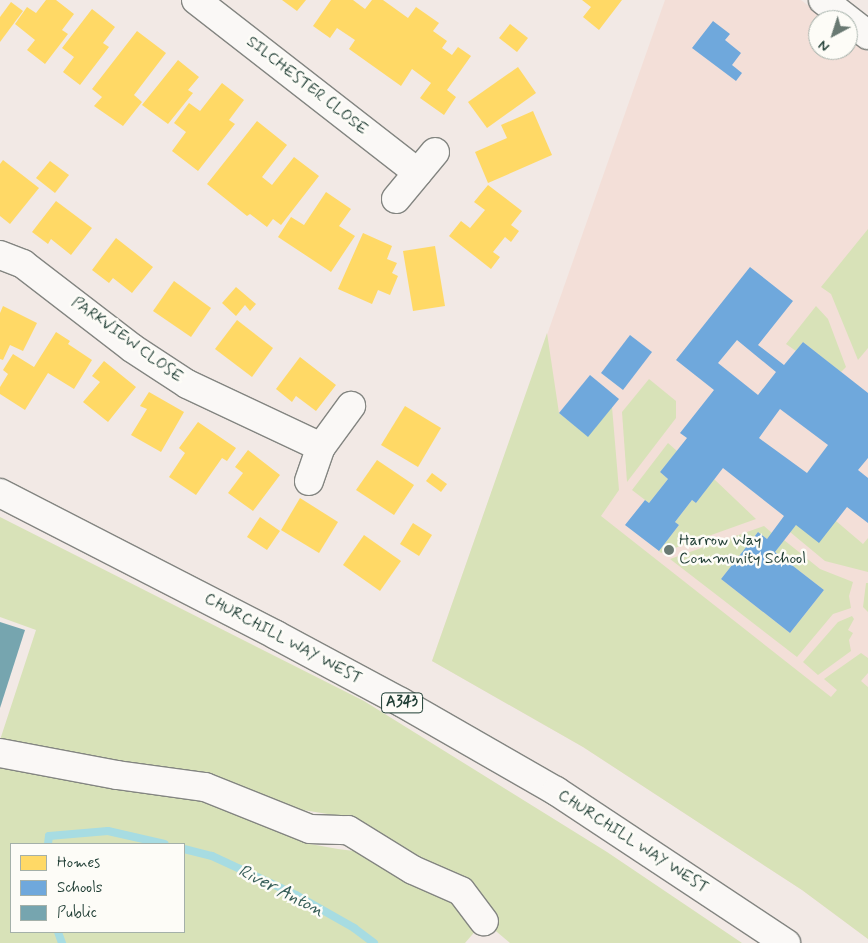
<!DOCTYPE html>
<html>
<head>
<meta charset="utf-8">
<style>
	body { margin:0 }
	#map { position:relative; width:868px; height:943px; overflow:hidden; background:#f2e9e5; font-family:Mynerve,sans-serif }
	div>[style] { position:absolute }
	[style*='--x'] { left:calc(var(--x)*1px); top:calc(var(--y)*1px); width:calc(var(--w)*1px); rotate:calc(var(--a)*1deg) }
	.built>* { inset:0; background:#f3dfd8 }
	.green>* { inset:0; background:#d8e2b8 }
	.homes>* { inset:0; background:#ffd966 }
	.schools>* { inset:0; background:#6fa8dc }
	.public>* { inset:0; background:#76a5af }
	.stream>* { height:8px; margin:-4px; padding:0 4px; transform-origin:4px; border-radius:4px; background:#a7dce2 }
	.roads { filter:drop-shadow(1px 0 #838581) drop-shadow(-1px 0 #838581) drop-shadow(0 1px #838581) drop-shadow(0 -1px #838581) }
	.minor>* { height:28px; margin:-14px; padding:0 14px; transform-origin:14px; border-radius:14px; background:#faf8f6 }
	.major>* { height:28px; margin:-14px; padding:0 14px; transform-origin:14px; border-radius:14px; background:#faf8f6 }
	.dots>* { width:14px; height:14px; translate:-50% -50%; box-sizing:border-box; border:2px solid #fdfcf7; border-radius:50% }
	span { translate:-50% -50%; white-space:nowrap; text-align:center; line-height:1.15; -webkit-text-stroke:5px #fdfcf7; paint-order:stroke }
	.shield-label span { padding:1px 4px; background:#fdfcf7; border:1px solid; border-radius:4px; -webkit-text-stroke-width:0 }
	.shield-label { font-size:15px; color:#1f3d34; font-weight:700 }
	.street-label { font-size:16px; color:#1f3d34 }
	.poi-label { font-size:16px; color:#1f3d34 }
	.left { translate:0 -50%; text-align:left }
	.water-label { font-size:18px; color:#345c57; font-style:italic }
	.legend { position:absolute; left:10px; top:843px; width:175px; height:90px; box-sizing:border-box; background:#fdfcf7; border:1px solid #a4b0a9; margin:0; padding:6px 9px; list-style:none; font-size:15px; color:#1f3d34 }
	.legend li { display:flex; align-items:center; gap:10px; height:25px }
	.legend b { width:25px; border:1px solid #a4b0a9 }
	.north { position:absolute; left:808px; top:10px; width:50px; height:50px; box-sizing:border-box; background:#fdfcf7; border:1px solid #a4b0a9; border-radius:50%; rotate:220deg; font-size:14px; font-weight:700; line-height:20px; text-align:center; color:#1f3d34 }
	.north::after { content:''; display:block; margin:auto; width:18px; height:22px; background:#697972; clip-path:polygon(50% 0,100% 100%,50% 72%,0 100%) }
</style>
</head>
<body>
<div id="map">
	<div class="built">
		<i style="clip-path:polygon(665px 0,801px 0,827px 20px,818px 20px,818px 50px,848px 50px,848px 36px,868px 52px,868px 939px,802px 890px,583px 747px,432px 661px)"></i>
	</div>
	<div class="green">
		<i style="clip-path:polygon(868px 229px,868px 348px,858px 360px,831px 294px,821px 287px)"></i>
		<i style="clip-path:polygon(816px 306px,828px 319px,846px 367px,841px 372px,803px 342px,796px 351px,786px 344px)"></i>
		<i style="clip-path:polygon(547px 333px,559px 413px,588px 436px,612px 407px,619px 490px,601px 516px,831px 697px,837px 690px,824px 679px,861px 653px,868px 658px,868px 673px,861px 681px,868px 687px,868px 939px,802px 890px,583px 747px,432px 661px)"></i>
		<i style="clip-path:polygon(649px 379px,676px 401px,676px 418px,627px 482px,622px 412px)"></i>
		<i style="clip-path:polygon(668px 443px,677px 451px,660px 472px,668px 479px,649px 503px,632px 490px)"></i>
		<i style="clip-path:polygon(714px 479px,756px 519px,661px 553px,659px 551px,679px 525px,675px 522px,692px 500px,696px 503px)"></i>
		<i style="clip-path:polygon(evenodd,0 517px,364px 701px,607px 852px,742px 943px,510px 943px,484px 921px,465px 943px,0 943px,0 761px,202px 799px,310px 844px,338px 849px,354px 851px,368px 825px,346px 817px,297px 809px,205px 772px,164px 769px,0 740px,36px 630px,0 617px,0 517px,11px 844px,184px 844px,184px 932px,11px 932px,11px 844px)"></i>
		<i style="clip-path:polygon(836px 521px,863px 544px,868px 538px,868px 572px,825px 561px,790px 532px,796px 525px)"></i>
		<i style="clip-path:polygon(764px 526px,772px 533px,767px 539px,758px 532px,721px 579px,790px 633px,824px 590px,775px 552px,784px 540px,820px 569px,853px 582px,849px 596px,851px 608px,833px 614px,797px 657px,670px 559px)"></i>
		<i style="clip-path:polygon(866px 583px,868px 583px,868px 612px,863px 607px)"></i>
		<i style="clip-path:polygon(852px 616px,854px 619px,848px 630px,853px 633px,849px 640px,851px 651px,818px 675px,803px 662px,838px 622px)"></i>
	</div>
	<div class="homes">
		<i style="clip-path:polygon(46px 0,56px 0,74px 14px,62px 30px,68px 34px,45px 64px,27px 50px,35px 40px,15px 24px,27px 7px,36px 13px)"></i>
		<i style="clip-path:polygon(282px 0,306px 0,297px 11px)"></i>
		<i style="clip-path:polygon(331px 0,353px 0,365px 9px,372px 0,383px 0,408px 18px,416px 7px,439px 23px,433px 31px,447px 41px,442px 48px,452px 55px,458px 47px,471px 56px,447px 90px,456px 97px,444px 115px,420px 98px,431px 83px,412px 69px,401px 86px,349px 49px,355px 40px,337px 28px,330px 38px,313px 26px)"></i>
		<i style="clip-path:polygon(582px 0,622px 0,599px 30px,583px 17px,591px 7px)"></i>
		<i style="clip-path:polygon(11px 2px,23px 11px,0 42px,0 17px)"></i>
		<i style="clip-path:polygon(92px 9px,115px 27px,103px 43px,109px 47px,80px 85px,63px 72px,74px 57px,62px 48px)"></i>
		<i style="clip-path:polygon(510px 24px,528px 38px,517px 52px,499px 38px)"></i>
		<i style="clip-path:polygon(137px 31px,166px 53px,134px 95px,142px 102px,123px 126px,94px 106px,102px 97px,92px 89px)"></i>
		<i style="clip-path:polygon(178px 60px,199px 77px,188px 90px,193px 93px,168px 124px,142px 105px)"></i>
		<i style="clip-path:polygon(518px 67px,536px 93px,487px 128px,468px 102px)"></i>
		<i style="clip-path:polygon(222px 83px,244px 100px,229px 120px,235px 124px,198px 171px,172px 151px,186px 132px,174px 123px,189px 103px,200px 111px)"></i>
		<i style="clip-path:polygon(533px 111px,552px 155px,488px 183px,475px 152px,507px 138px,501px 125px)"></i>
		<i style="clip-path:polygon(257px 121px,287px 145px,262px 177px,272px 185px,294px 157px,319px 176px,281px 225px,273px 219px,267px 227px,250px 214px,247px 216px,207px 184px)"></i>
		<i style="clip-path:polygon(3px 160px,39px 188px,10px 224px,0 216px,0 164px)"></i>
		<i style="clip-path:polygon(50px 161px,69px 175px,55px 193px,36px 178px)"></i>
		<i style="clip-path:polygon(488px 185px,522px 211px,511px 225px,519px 231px,511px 242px,505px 237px,493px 252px,500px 257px,491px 269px,449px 236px,461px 221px,470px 228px,485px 210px,474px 202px)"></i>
		<i style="clip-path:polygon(326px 192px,351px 209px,339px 226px,355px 236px,331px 272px,278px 237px,291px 217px,304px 225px)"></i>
		<i style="clip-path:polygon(56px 201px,92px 228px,71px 255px,51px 239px,48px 244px,32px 232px)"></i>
		<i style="clip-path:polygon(363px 233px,392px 246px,387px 259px,397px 263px,392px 273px,398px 276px,390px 295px,378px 290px,372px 304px,338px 289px)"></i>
		<i style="clip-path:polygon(116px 238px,153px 267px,132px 293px,113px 278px,109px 283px,92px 270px)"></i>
		<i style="clip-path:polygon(435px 246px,445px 306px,413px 311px,403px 251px)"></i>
		<i style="clip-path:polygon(174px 281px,211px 308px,191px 337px,153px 311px)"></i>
		<i style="clip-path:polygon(236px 287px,256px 304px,250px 311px,245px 305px,236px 316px,222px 303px)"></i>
		<i style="clip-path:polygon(3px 306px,37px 323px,23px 351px,10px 345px,3px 360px,0 359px,0 313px)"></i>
		<i style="clip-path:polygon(237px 320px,273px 348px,252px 377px,215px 349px)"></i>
		<i style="clip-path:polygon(56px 332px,70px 341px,68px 344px,92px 360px,74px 389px,48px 373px,25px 410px,0 394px,0 387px,8px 374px,3px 370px,13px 354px,34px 367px)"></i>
		<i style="clip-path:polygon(300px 357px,336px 385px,316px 411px,296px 396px,292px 402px,276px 389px)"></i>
		<i style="clip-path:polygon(104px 361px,136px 387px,108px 422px,83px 402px,100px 382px,92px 376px)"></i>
		<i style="clip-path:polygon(149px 392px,184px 412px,161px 452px,131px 435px,147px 409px,140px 406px)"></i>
		<i style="clip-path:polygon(405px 406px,441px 428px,418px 467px,381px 445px)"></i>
		<i style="clip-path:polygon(198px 422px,236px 448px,227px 461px,222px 458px,196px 495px,169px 477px,185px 453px,179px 448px)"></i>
		<i style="clip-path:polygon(248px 450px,280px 475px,253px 511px,228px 493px,243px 473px,235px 467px)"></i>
		<i style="clip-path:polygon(377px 460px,414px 485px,394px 515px,356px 490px)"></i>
		<i style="clip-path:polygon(432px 473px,447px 484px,441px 492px,426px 481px)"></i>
		<i style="clip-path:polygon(300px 498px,338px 522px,319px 553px,281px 530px)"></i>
		<i style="clip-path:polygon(260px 517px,280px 531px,267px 550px,247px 537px)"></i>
		<i style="clip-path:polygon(413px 523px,432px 535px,419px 556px,400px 544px)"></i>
		<i style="clip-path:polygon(364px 535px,401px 561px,380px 591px,343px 565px)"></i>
	</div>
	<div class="schools">
		<i style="clip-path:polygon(713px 21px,730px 34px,725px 40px,741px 53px,732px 65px,742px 73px,736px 81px,692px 48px)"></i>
		<i style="clip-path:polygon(evenodd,750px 267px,793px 301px,758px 345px,784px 365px,803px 342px,868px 393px,868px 458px,858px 470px,868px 478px,868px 523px,847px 507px,819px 543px,796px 525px,775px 552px,824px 590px,790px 633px,721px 579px,758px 532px,767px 539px,784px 516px,723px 468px,696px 503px,692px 500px,675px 522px,679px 525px,659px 551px,625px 525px,645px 500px,649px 503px,668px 479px,660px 472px,687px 438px,680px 433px,714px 390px,676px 360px,750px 267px,737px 340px,776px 372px,758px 395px,718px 363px,737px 340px,750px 267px,780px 409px,828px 445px,807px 473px,759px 438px,780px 409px)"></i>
		<i style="clip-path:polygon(630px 335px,652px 352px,623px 390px,601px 373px)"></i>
		<i style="clip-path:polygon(590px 375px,619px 399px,588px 437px,559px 413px)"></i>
	</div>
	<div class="public">
		<i style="clip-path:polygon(0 622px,25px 630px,0 708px)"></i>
	</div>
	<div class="stream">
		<i style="--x:48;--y:844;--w:8;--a:-83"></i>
		<i style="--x:49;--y:836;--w:59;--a:-4.8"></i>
		<i style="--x:108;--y:831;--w:58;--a:12.8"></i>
		<i style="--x:184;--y:849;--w:29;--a:14"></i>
		<i style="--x:212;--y:856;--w:93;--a:24.9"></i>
		<i style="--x:296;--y:895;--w:67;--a:29.6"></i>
		<i style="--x:354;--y:928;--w:25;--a:37"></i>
		<i style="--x:58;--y:932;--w:12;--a:70"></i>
	</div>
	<div class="roads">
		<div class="minor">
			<i style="--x:196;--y:0;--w:281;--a:37.9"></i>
			<i style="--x:823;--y:0;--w:57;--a:37.9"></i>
			<i style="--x:396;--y:199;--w:61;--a:-50.3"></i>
			<i style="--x:0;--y:255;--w:25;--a:21"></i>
			<i style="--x:23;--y:264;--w:138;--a:37.6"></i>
			<i style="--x:132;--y:348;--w:66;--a:33.2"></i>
			<i style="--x:187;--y:384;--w:148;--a:25.2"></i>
			<i style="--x:321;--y:447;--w:51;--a:-53.8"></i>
			<i style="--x:309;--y:481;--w:36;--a:-71"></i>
			<i style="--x:0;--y:753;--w:119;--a:10.6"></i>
			<i style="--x:117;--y:775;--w:89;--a:7.8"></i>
			<i style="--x:205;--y:787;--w:113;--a:21.8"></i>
			<i style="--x:310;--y:829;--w:38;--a:2"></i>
			<i style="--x:348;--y:830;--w:76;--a:31.6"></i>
			<i style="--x:413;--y:870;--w:52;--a:23.6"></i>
			<i style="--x:461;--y:891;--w:38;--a:53"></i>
		</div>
		<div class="major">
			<i style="--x:0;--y:493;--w:310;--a:27.2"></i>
			<i style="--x:276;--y:635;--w:142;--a:28.2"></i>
			<i style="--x:401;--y:702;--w:179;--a:29.9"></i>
			<i style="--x:556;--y:791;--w:276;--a:33.5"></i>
		</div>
	</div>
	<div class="dots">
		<i style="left:669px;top:550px;background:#697972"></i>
	</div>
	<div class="shield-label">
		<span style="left:402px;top:703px">A343</span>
	</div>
	<div class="street-label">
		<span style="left:307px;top:86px;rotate:38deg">SILCHESTER CLOSE</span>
		<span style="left:127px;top:340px;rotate:36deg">PARKVIEW CLOSE</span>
		<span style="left:283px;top:639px;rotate:28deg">CHURCHILL WAY WEST</span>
		<span style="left:633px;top:842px;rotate:33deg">CHURCHILL WAY WEST</span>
	</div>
	<div class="poi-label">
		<span class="left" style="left:679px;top:550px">Harrow Way<br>Community School</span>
	</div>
	<div class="water-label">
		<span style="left:281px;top:891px;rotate:27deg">River Anton</span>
	</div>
	<ul class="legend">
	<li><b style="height:14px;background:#ffd966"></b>Homes</li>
	<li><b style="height:14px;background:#6fa8dc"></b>Schools</li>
	<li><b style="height:14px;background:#76a5af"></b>Public</li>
	</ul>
	<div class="north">N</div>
</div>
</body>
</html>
